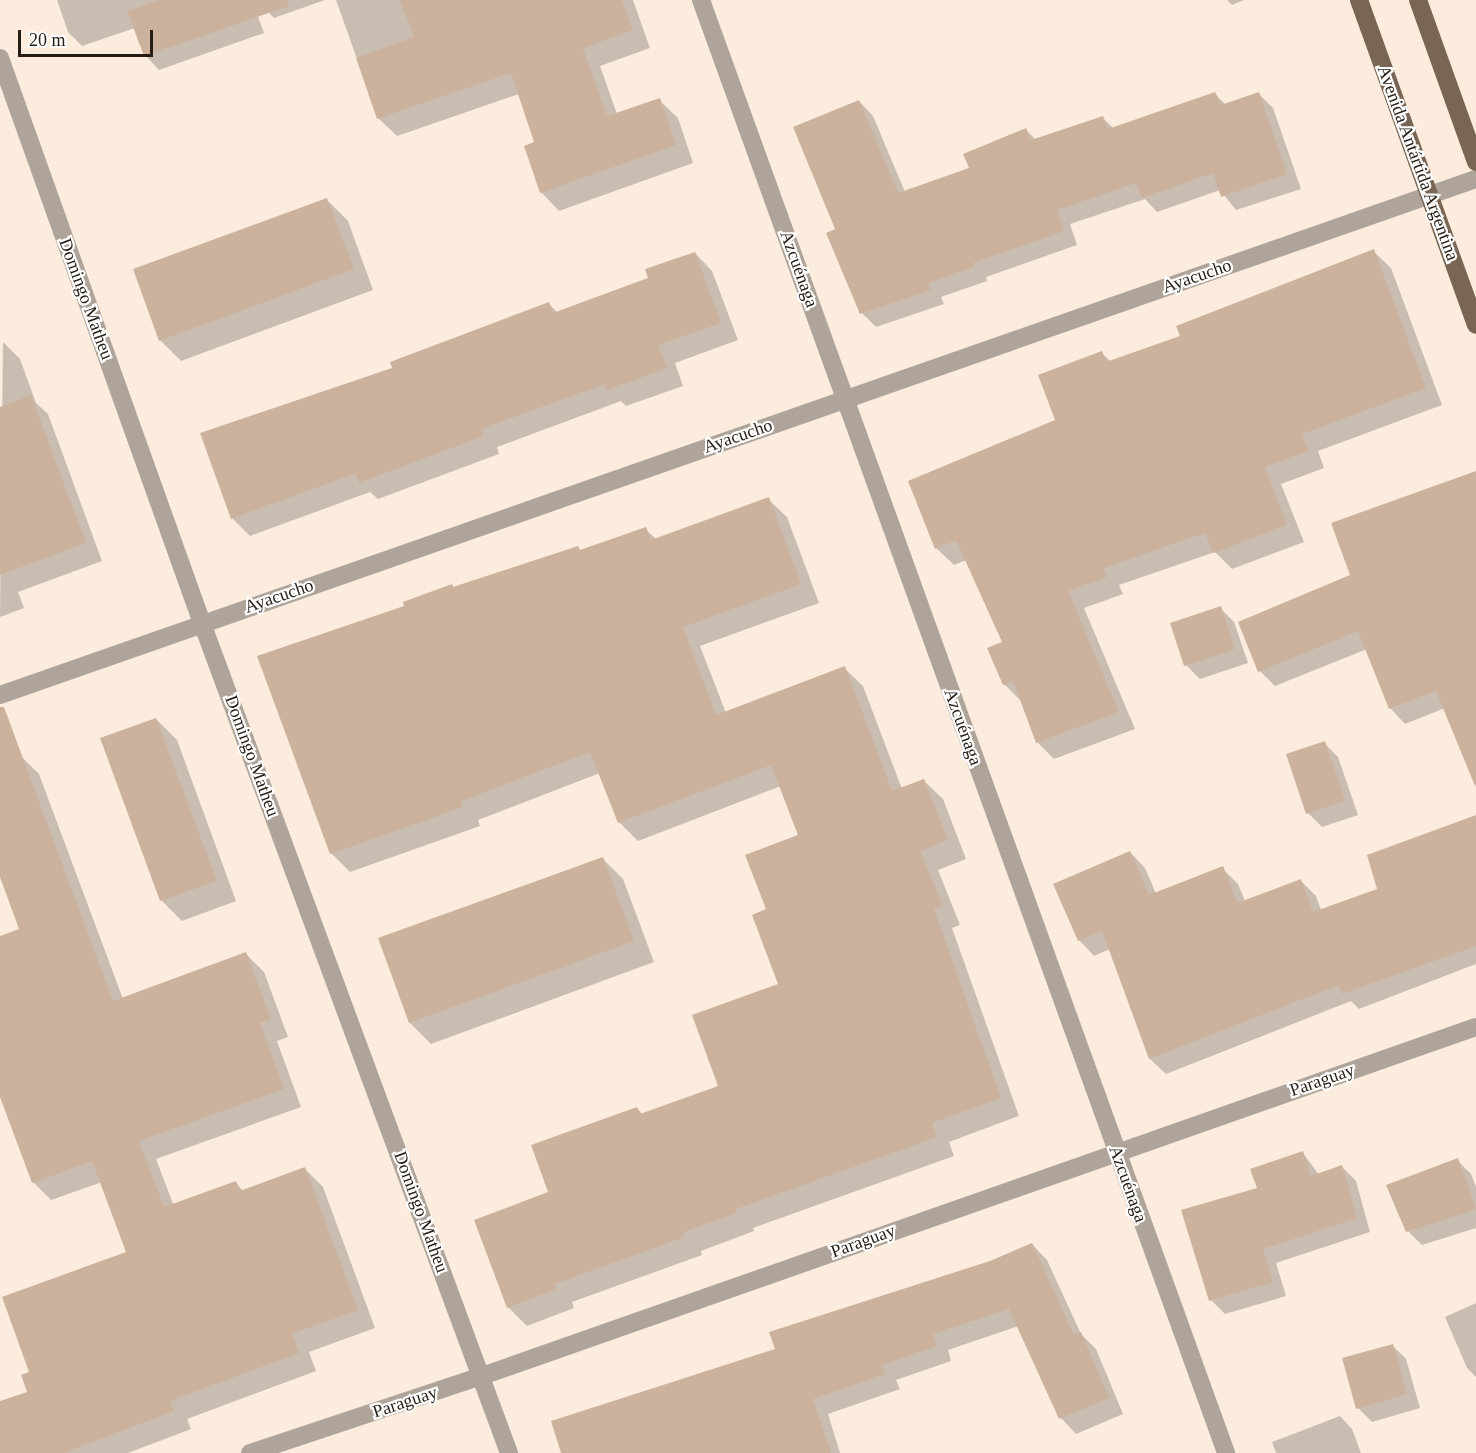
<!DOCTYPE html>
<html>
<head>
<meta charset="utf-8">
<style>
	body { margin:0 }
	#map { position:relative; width:1476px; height:1453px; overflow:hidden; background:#fcecde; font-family:"Times New Roman",serif }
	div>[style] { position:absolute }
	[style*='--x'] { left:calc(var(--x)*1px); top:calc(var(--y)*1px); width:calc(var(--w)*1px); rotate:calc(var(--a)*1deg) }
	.shadow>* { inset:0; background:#0003 }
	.building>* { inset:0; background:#ccb29c }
	.minor>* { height:18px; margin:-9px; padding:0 9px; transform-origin:9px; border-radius:9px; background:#afa49a }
	.major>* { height:18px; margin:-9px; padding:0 9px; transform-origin:9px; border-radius:9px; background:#796554 }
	span { translate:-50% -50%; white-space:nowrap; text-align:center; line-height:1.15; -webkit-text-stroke:4.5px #fff; paint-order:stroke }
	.street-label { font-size:18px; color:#261d14 }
	.scale { position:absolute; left:18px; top:30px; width:135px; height:27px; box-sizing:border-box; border:3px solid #261d14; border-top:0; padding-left:8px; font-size:18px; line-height:21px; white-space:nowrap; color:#261d14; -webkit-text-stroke:4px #fff; paint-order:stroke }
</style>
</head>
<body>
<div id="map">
	<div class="shadow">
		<i style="clip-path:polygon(57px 0,252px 0,264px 33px,159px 70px,145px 55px,135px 28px,82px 46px,68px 32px)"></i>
		<i style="clip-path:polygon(256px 0,325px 0,274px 18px)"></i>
		<i style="clip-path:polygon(336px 0,633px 0,650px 48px,600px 66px,617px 114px,659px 100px,678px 118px,693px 163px,559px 211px,541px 192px,536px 142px,519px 94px,397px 136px,378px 118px)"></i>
		<i style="clip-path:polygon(1227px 0,1244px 0,1232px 5px)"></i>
		<i style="clip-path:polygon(1215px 94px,1226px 105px,1259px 94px,1273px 108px,1301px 189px,1236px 210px,1220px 190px,1157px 212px,1145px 199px,1070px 224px,1077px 245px,986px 277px,987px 281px,941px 297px,944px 304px,876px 327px,862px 313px,837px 230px,859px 101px,873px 116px,905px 192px,971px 169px,1026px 130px,1036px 140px,1103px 118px,1113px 128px)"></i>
		<i style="clip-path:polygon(327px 200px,348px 221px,373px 290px,181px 361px,160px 340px)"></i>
		<i style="clip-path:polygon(1373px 251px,1391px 268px,1442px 405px,1318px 451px,1324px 468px,1281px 484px,1304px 542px,1232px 569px,1215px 552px,1119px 585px,1123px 594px,1084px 608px,1135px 729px,1054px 759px,1037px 742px,1021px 701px,1004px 684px,1004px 643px,967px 560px,954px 565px,936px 548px,1057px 421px,1102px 353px,1111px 362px,1182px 337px)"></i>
		<i style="clip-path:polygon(695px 253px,712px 271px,738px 340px,675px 363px,683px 386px,626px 406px,621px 401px,497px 447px,499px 454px,378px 499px,370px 492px,250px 536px,233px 519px,202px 434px,394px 369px,548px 303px,558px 313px,650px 279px)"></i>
		<i style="clip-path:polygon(3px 342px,20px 359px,36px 403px,48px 414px,102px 561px,18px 592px,24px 608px,0 617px)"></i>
		<i style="clip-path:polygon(1476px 472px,1476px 784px,1445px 708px,1405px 724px,1390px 708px,1367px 649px,1275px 686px,1260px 671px,1352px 576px)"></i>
		<i style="clip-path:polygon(768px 499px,787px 517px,819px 603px,700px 646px,726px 713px,844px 668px,863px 686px,902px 789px,924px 781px,943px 799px,966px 859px,938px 870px,960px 925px,952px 928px,1019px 1116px,949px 1142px,954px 1156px,753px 1228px,754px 1231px,701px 1251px,702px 1255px,572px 1302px,574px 1308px,527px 1326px,508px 1307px,550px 1193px,637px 1108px,643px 1115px,720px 1087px,780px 985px,768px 910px,800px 836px,781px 786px,638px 841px,619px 822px,600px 773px,478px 820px,480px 826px,350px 872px,331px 853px,406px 607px,452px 585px,455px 589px,581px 552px,645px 529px,656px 539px)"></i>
		<i style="clip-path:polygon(1220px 608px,1234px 622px,1248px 663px,1200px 679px,1186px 665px)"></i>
		<i style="clip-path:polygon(156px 719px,177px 740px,236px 901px,182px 921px,161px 900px)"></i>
		<i style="clip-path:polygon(1324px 743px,1338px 757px,1358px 815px,1322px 827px,1308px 813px)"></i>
		<i style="clip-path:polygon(21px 756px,39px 774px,123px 999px,246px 954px,264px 972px,288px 1037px,277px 1041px,301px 1107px,156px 1159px,174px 1206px,236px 1183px,243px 1191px,305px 1169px,323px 1187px,375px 1328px,309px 1352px,316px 1371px,187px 1419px,191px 1429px,128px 1453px,0 1453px,0 1403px,29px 1392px,31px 1373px,128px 1253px,102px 1182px,51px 1200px,33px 1182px,0 1093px,0 937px,21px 930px,0 873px,0 764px)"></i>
		<i style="clip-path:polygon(1476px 817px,1476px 964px,1359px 1009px,1351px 1001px,1166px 1074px,1150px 1059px,1110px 949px,1094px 956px,1079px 940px,1130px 852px,1145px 868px,1156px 894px,1222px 868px,1238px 884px,1245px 901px,1301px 881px,1316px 896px,1321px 910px,1379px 890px)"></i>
		<i style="clip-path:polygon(602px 858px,623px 879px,654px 962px,431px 1044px,410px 1023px,380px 939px)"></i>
		<i style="clip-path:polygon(1303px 1153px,1319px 1175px,1342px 1167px,1356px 1181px,1370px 1232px,1276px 1263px,1286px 1296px,1225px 1314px,1211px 1300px,1258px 1189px)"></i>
		<i style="clip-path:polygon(1457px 1160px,1471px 1174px,1476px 1187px,1476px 1228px,1422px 1245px,1408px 1231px)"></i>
		<i style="clip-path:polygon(1032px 1244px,1047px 1260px,1081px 1334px,1096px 1349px,1123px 1414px,1076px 1434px,1061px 1418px,1019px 1326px,948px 1350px,951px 1361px,896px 1380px,900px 1389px,828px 1414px,840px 1453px,562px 1453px,777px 1350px)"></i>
		<i style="clip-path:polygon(1476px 1303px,1476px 1377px,1467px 1368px,1445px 1317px)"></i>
		<i style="clip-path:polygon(1392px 1345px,1406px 1359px,1420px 1408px,1372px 1422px,1358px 1408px)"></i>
		<i style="clip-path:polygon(1340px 1416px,1352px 1429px,1361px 1453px,1276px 1453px,1272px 1442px)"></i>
	</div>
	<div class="building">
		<i style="clip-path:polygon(160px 0,288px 0,289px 6px,144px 56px,127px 11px)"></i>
		<i style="clip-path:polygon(400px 0,622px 0,633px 30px,583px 48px,607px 116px,660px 98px,676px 145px,540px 193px,524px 146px,534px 142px,511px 73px,377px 119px,356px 58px,414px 37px)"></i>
		<i style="clip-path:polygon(1215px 92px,1221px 105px,1259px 92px,1287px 174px,1221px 197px,1213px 173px,1142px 198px,1136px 183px,1057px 210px,1064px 231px,973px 263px,974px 267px,928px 283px,931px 290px,860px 314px,826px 233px,835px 229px,793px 127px,859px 100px,898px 193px,969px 168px,963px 154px,1026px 128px,1031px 140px,1103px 116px,1108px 129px)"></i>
		<i style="clip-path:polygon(327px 198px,354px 269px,159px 341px,133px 269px)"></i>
		<i style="clip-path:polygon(1374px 249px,1426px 388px,1302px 434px,1308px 451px,1265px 467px,1287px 525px,1213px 553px,1205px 533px,1103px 568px,1107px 577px,1068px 591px,1119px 712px,1036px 743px,1013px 681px,1003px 685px,987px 648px,1002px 642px,956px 540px,935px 549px,908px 481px,1055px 420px,1038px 375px,1102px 351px,1106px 362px,1180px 336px,1176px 326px)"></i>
		<i style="clip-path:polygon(695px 252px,721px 323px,658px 345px,667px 368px,607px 390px,605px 384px,481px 429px,483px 436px,359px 483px,356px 473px,231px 519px,200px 433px,392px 368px,390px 362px,549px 302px,553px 313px,648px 278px,645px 269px)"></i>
		<i style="clip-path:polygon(31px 395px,86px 543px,0 575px,0 407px)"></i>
		<i style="clip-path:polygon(1476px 471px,1476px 785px,1475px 786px,1436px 691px,1389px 709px,1358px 631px,1258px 672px,1238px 622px,1350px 575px,1331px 523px)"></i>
		<i style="clip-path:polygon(769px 497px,801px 584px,683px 627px,716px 715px,845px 666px,892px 791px,924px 779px,948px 840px,920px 851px,943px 906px,934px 909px,1001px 1098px,932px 1123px,937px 1137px,736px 1209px,737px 1213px,683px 1232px,685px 1237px,555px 1284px,557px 1289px,507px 1308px,474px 1220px,548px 1192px,531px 1145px,637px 1107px,640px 1114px,718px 1086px,692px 1015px,778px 984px,752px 915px,766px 909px,745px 855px,798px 835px,771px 765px,618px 823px,590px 752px,461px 801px,463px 807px,330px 854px,257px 656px,404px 606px,403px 602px,452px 584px,453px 587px,578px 546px,580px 550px,646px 527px,651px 540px)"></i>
		<i style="clip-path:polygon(1221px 606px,1235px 649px,1184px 666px,1170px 623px)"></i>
		<i style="clip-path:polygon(0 707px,4px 707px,113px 1001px,246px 952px,271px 1019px,260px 1023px,284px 1089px,139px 1141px,164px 1207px,236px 1181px,240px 1191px,305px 1167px,358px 1310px,292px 1334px,299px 1353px,170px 1401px,174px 1411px,64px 1453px,0 1453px,0 1401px,27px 1392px,21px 1375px,29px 1372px,2px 1297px,126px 1252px,92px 1161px,32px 1183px,0 1097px,0 936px,19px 929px,0 877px)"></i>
		<i style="clip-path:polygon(156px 718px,217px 881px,160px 901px,100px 738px)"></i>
		<i style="clip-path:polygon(1325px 741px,1345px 801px,1306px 814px,1286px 754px)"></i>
		<i style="clip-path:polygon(1476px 815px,1476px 946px,1342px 994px,1339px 985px,1149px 1059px,1102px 931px,1078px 941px,1053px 884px,1130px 851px,1149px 895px,1223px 866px,1237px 903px,1301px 879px,1313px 912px,1377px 889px,1367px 855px)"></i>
		<i style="clip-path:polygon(603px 857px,634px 941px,409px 1023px,378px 938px)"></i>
		<i style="clip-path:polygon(1303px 1151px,1311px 1176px,1342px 1165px,1357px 1218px,1263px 1249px,1273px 1282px,1209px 1301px,1181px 1210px,1257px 1188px,1250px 1169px)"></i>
		<i style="clip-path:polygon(1458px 1158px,1476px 1209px,1406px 1232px,1386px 1185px)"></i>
		<i style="clip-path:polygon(1032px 1243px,1074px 1335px,1081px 1332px,1109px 1398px,1059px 1419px,1009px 1309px,933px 1334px,937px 1346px,882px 1365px,885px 1374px,813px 1399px,831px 1453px,561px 1453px,551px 1421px,775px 1349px,769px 1332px,990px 1261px)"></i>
		<i style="clip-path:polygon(1393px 1344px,1407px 1394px,1356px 1409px,1342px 1358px)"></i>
	</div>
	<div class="minor">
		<i style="--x:701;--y:0;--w:1545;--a:70.13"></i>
		<i style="--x:0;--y:58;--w:600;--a:70.33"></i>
		<i style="--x:202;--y:623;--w:885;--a:69.7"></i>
		<i style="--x:0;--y:695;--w:1564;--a:-19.27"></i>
		<i style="--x:250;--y:1453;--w:244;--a:-18.4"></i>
		<i style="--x:482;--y:1376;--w:1053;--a:-19.35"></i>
	</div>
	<div class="major">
		<i style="--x:1359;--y:0;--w:345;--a:70.2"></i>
		<i style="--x:1418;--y:0;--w:172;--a:70.3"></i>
	</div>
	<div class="street-label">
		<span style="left:1418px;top:163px;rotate:70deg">Avenida Antártida Argentina</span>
		<span style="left:799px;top:269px;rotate:70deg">Azcuénaga</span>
		<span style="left:1197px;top:276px;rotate:-19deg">Ayacucho</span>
		<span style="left:86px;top:299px;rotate:70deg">Domingo Matheu</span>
		<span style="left:738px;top:436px;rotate:-19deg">Ayacucho</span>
		<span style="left:279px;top:596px;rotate:-19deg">Ayacucho</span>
		<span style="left:963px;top:727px;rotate:70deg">Azcuénaga</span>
		<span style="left:252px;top:756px;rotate:70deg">Domingo Matheu</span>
		<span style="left:1322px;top:1080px;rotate:-19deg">Paraguay</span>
		<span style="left:1128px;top:1184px;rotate:70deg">Azcuénaga</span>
		<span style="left:421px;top:1212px;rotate:70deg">Domingo Matheu</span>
		<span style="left:863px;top:1241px;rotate:-20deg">Paraguay</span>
		<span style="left:405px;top:1402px;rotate:-18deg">Paraguay</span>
	</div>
	<div class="scale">20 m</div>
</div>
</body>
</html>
